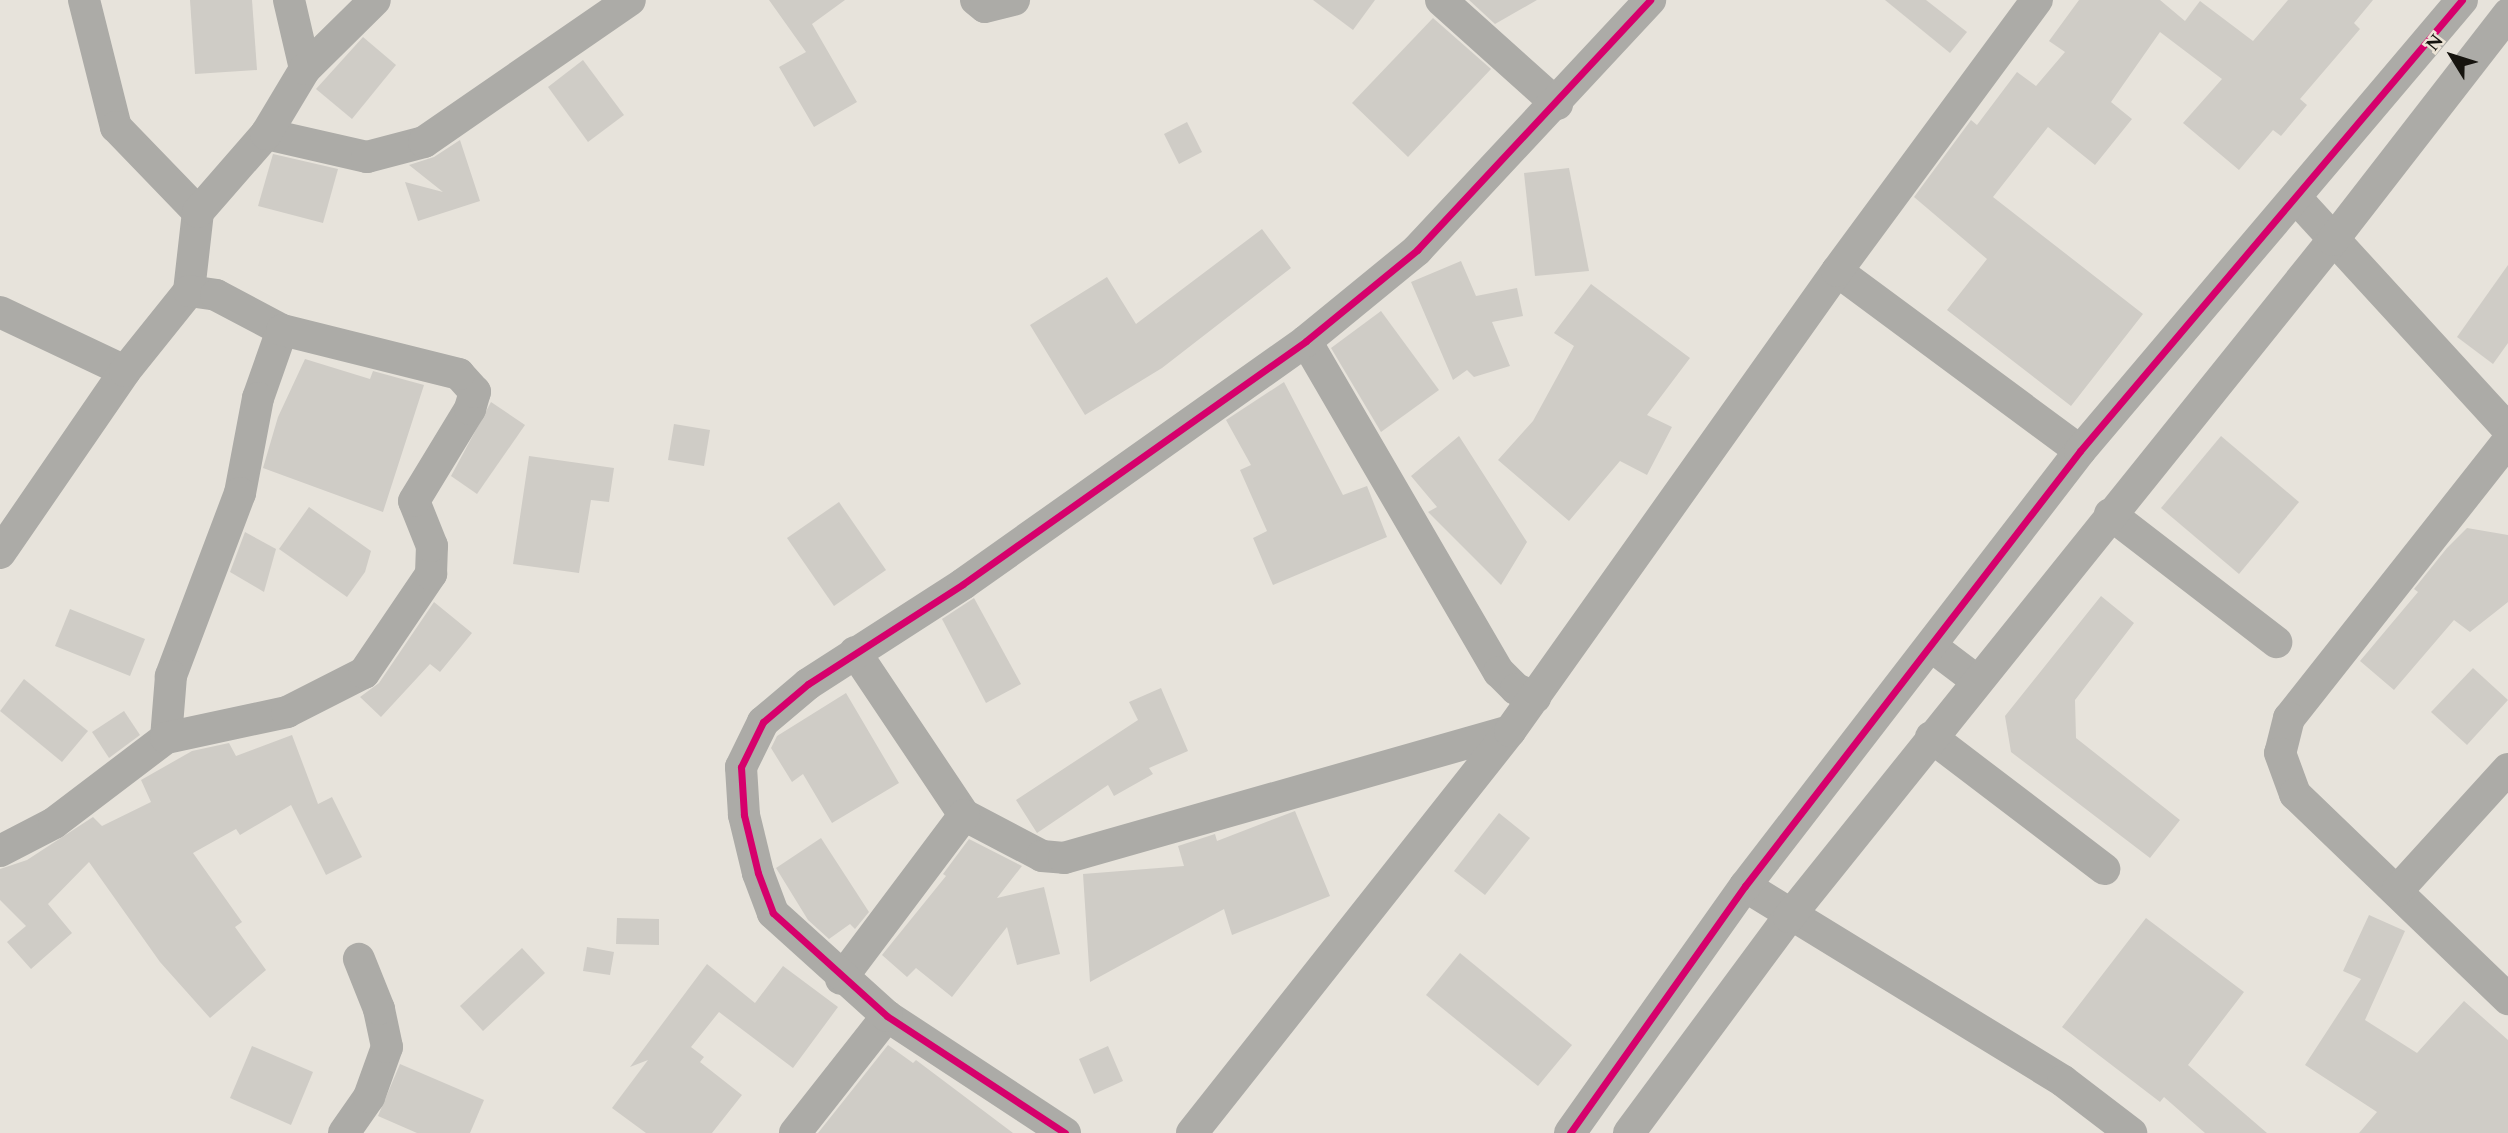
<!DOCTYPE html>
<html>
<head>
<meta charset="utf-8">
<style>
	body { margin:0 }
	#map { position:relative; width:2508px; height:1133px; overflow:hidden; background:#e7e3db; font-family:Spectral,serif }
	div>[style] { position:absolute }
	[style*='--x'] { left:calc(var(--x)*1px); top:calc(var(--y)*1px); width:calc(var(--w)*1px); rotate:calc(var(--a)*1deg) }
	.building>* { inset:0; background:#cfccc6 }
	.minor>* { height:32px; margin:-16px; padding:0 16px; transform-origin:16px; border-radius:16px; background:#acaba7 }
	.cycleway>* { height:7px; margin:-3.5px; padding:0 3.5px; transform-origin:3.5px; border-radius:3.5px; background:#d6006c }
	span { translate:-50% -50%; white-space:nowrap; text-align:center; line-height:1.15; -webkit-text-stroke:5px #ece4d6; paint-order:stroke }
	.north { position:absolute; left:2417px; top:21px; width:70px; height:70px; -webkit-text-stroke:5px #ece4d6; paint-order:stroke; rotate:308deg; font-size:19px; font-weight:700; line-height:28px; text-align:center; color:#16140f }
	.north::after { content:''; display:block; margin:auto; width:24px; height:32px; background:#16140f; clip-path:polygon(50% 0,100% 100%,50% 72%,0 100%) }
</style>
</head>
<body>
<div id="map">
	<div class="building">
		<i style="clip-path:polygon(190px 0,252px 0,257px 70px,195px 74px)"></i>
		<i style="clip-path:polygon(769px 0,845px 0,812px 24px,857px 102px,814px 127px,779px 67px,806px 52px)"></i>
		<i style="clip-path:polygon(1313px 0,1375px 0,1353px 30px)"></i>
		<i style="clip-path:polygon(1469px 0,1537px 0,1495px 24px)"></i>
		<i style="clip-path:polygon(1885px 0,1926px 0,1967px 32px,1950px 53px)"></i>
		<i style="clip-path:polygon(2079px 0,2160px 0,2185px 21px,2200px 1px,2253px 41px,2288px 0,2373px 0,2354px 23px,2360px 29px,2300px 99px,2307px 105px,2281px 136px,2273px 130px,2239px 170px,2183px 123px,2222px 79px,2160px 32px,2111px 102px,2132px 119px,2095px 165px,2048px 127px,1993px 197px,2143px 314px,2071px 406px,1947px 310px,1987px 259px,1914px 197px,1971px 120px,1977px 125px,2017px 72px,2036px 86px,2065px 52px,2049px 41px)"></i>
		<i style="clip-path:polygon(1433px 18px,1491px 69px,1408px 157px,1352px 103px)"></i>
		<i style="clip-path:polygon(363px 37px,396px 65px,352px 119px,316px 89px)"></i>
		<i style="clip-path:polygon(583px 60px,624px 115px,588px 142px,548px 87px)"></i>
		<i style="clip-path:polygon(1187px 122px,1202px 152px,1179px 164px,1164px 134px)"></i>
		<i style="clip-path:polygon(460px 140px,480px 201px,418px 221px,405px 182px,443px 192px,409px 165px,434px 157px)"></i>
		<i style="clip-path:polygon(273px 154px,338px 169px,323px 223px,258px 206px)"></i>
		<i style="clip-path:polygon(1569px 168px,1589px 271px,1535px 276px,1524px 173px)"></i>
		<i style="clip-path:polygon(1262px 229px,1291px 268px,1162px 368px,1085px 415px,1030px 325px,1107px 277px,1136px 324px)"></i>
		<i style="clip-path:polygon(1461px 261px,1476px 296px,1517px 288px,1523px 316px,1492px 322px,1510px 366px,1474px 377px,1467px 370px,1453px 380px,1411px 282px)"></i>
		<i style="clip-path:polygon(2508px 265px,2508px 343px,2493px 364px,2457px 337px)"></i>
		<i style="clip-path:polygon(1591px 284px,1690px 358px,1647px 415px,1672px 427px,1647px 475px,1620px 461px,1569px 521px,1498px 460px,1533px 421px,1574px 346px,1554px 333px)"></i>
		<i style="clip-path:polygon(1381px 311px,1439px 390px,1381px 432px,1331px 348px)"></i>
		<i style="clip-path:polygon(305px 359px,370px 379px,373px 371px,424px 385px,383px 512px,263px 468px,278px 417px)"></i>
		<i style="clip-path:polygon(1284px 382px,1343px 495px,1367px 486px,1387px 537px,1273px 585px,1253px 538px,1267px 531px,1240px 470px,1251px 465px,1226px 420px)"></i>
		<i style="clip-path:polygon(491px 402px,525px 425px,477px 494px,451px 476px)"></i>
		<i style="clip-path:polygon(674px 424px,710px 430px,704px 466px,668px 460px)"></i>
		<i style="clip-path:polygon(1459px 436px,1527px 542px,1501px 585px,1428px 512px,1437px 507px,1411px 476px)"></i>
		<i style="clip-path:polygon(2221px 436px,2299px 502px,2239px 574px,2161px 508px)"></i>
		<i style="clip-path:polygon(529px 456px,614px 468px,609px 502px,591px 500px,579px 573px,513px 564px)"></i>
		<i style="clip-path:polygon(839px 502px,886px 570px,834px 606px,787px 538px)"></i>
		<i style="clip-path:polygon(309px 507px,371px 551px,365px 572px,347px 597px,279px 549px)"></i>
		<i style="clip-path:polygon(2467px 528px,2508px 535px,2508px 602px,2470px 632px,2454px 620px,2394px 690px,2360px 661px,2418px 592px,2414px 589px,2447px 548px)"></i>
		<i style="clip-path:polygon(245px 532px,276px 549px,264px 592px,230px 572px)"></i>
		<i style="clip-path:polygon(2101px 596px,2134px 623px,2075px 700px,2076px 738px,2180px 820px,2150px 858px,2011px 752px,2005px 716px)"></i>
		<i style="clip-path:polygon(974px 598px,1021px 684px,986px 703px,942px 619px)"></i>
		<i style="clip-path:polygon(434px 602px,472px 633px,440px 672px,430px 664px,381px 717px,360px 697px,379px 683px)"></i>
		<i style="clip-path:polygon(70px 609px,145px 639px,130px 676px,55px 646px)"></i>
		<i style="clip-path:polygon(2473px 668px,2508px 700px,2467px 745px,2431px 712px)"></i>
		<i style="clip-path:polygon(24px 679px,88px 731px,62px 762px,0 711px)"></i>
		<i style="clip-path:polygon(1161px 688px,1188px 751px,1149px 768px,1153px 774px,1114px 796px,1108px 785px,1037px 833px,1016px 800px,1138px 720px,1129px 702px)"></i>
		<i style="clip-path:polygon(846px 693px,899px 783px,832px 823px,803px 774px,792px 782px,771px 748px,777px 736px)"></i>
		<i style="clip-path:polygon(124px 711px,140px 735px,109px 758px,92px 732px)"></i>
		<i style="clip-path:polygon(292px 735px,318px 804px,332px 797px,362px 857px,326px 875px,291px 805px,240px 835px,236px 829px,193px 853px,242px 922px,235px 927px,266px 970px,210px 1018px,160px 962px,89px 862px,48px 904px,72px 933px,31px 969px,7px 942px,26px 926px,0 900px,0 869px,27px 860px,93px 817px,102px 826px,151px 802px,141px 780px,192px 751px,229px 743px,236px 756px)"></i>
		<i style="clip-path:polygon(1295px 811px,1330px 896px,1232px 935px,1224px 909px,1090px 982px,1083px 874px,1184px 866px,1178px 846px,1215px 834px,1217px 841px)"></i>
		<i style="clip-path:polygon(1499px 813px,1530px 838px,1485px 895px,1454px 871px)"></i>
		<i style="clip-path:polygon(821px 838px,869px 912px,855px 929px,850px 924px,829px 939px,808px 920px,776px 868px)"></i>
		<i style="clip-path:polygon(969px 839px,1022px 866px,997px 898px,1044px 887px,1060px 954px,1017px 965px,1007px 927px,952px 997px,916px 968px,907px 977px,882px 955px,946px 876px,943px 874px)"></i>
		<i style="clip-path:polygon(2369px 915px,2405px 931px,2365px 1020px,2417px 1053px,2464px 1001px,2508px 1040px,2508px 1133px,2359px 1133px,2377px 1112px,2305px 1065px,2361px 979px,2343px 971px)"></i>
		<i style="clip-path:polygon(617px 918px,659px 919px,659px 945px,616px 944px)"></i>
		<i style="clip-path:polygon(2146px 918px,2244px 992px,2188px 1065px,2267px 1133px,2205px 1133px,2164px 1097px,2160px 1102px,2062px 1027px)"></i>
		<i style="clip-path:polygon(587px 947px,614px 952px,610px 975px,583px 971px)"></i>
		<i style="clip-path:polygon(522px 948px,545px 973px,483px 1031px,460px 1006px)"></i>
		<i style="clip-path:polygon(1460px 953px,1572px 1045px,1538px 1086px,1426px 995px)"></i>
		<i style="clip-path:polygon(707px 964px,755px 1003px,783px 966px,838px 1007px,793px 1068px,719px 1012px,691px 1047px,704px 1057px,700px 1062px,742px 1095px,712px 1133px,646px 1133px,612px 1108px,648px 1060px,630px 1067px)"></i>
		<i style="clip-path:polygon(888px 1045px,913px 1063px,916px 1060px,1013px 1133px,818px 1133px)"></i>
		<i style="clip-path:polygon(252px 1046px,313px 1072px,291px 1125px,230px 1098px)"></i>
		<i style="clip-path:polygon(1108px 1046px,1123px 1081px,1094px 1094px,1079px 1059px)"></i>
		<i style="clip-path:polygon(400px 1064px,484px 1100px,470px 1133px,417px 1133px,378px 1116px)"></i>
	</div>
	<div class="minor">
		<i style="--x:84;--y:0;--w:131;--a:75.9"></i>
		<i style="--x:116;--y:127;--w:118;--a:46"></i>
		<i style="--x:289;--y:0;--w:71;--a:76.9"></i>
		<i style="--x:976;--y:0;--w:11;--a:38"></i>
		<i style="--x:985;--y:7;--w:30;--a:-14"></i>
		<i style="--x:1441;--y:0;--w:156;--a:41.9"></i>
		<i style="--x:266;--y:134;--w:104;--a:12.8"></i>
		<i style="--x:367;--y:157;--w:59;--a:-14.7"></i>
		<i style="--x:424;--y:142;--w:250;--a:-34.6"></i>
		<i style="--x:2297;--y:199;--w:312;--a:47.5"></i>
		<i style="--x:1837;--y:271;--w:302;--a:36.5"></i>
		<i style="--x:189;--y:291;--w:80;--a:-83.5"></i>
		<i style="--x:198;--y:212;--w:103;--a:-48.9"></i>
		<i style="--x:266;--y:134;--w:76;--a:-59"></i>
		<i style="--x:305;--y:69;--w:98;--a:-44.6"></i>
		<i style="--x:0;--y:312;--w:138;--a:25.3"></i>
		<i style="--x:1306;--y:341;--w:383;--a:59.8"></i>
		<i style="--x:1499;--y:672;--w:24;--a:45"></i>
		<i style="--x:1516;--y:689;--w:21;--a:23"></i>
		<i style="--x:2508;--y:441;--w:353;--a:128.3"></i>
		<i style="--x:2289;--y:718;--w:36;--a:104"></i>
		<i style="--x:2280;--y:753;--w:44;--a:69.9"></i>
		<i style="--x:2295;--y:794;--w:296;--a:43.9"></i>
		<i style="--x:2110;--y:514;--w:210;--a:37.6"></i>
		<i style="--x:0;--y:553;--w:221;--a:-55.5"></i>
		<i style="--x:125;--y:371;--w:102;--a:-51.3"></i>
		<i style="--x:189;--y:291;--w:27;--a:8"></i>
		<i style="--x:216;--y:295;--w:75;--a:27.9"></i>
		<i style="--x:282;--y:330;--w:72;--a:109.4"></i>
		<i style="--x:258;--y:398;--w:97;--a:100.7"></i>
		<i style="--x:240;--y:493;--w:196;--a:110.7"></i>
		<i style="--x:171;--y:676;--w:62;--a:94.6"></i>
		<i style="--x:1931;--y:646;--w:56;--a:37.1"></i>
		<i style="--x:855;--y:652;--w:196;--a:56.2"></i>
		<i style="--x:964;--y:815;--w:88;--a:27.7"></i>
		<i style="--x:1042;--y:856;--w:22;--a:5"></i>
		<i style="--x:1064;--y:858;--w:464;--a:-15.9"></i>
		<i style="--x:1931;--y:737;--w:218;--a:37.3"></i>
		<i style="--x:0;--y:851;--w:61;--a:-27.4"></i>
		<i style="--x:54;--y:823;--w:141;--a:-37.2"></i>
		<i style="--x:166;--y:738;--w:124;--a:-12.1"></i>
		<i style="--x:287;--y:712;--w:86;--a:-26.9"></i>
		<i style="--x:364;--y:673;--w:120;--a:-55.9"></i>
		<i style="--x:431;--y:574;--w:28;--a:-88"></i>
		<i style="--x:432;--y:546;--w:48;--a:-111.8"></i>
		<i style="--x:414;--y:501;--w:108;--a:-58.7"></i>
		<i style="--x:470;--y:409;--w:18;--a:-74"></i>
		<i style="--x:475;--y:392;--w:24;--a:-132"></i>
		<i style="--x:459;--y:374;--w:182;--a:-166"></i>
		<i style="--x:1745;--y:886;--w:373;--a:31.5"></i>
		<i style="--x:2063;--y:1081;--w:86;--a:37.4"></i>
		<i style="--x:2397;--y:891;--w:165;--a:-47.7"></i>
		<i style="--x:841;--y:979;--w:205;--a:-53.1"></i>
		<i style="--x:344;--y:1133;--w:44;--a:-55.2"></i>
		<i style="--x:369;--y:1097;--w:53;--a:-70.2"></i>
		<i style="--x:387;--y:1047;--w:39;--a:-102"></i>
		<i style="--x:379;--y:1009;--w:54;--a:-111.8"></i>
		<i style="--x:795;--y:1133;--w:149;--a:-51.8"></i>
		<i style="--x:1065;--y:1133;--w:213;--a:-146.7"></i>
		<i style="--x:887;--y:1016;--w:154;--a:-137.9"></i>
		<i style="--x:773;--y:913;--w:43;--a:-110.6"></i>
		<i style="--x:758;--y:873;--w:60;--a:-103.6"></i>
		<i style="--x:744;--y:815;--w:48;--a:-93.6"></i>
		<i style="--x:741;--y:767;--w:50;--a:-63.9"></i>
		<i style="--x:763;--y:722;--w:59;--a:-40.2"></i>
		<i style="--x:808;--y:684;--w:184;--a:-32.8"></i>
		<i style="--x:963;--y:584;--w:420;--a:-35.3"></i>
		<i style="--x:1306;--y:341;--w:144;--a:-39.3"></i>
		<i style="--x:1417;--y:250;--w:342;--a:-47"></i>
		<i style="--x:1192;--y:1133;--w:513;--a:-51.65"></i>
		<i style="--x:1510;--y:731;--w:564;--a:-54.59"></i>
		<i style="--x:1837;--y:271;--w:337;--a:-53.6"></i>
		<i style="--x:1570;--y:1133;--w:303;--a:-54.7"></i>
		<i style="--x:1745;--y:886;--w:549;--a:-52.4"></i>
		<i style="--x:2080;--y:451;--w:591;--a:-49.74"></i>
		<i style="--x:1629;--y:1133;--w:269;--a:-53.5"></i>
		<i style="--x:1789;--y:917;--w:868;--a:-51.22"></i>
		<i style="--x:2333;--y:240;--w:286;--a:-52.2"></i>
	</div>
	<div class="cycleway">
		<i style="--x:1065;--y:1133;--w:213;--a:-146.7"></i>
		<i style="--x:887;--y:1016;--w:154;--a:-137.9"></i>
		<i style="--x:773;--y:913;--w:43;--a:-110.6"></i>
		<i style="--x:758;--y:873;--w:60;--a:-103.6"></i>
		<i style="--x:744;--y:815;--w:48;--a:-93.6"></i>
		<i style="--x:741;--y:767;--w:50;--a:-63.9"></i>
		<i style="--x:763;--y:722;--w:59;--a:-40.2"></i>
		<i style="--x:808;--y:684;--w:184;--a:-32.8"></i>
		<i style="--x:963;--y:584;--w:420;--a:-35.3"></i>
		<i style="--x:1306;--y:341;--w:144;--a:-39.3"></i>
		<i style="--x:1417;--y:250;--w:342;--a:-47"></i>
		<i style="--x:1570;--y:1133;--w:303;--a:-54.7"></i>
		<i style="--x:1745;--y:886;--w:549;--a:-52.4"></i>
		<i style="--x:2080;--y:451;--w:591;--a:-49.74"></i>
	</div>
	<div class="north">N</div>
</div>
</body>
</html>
